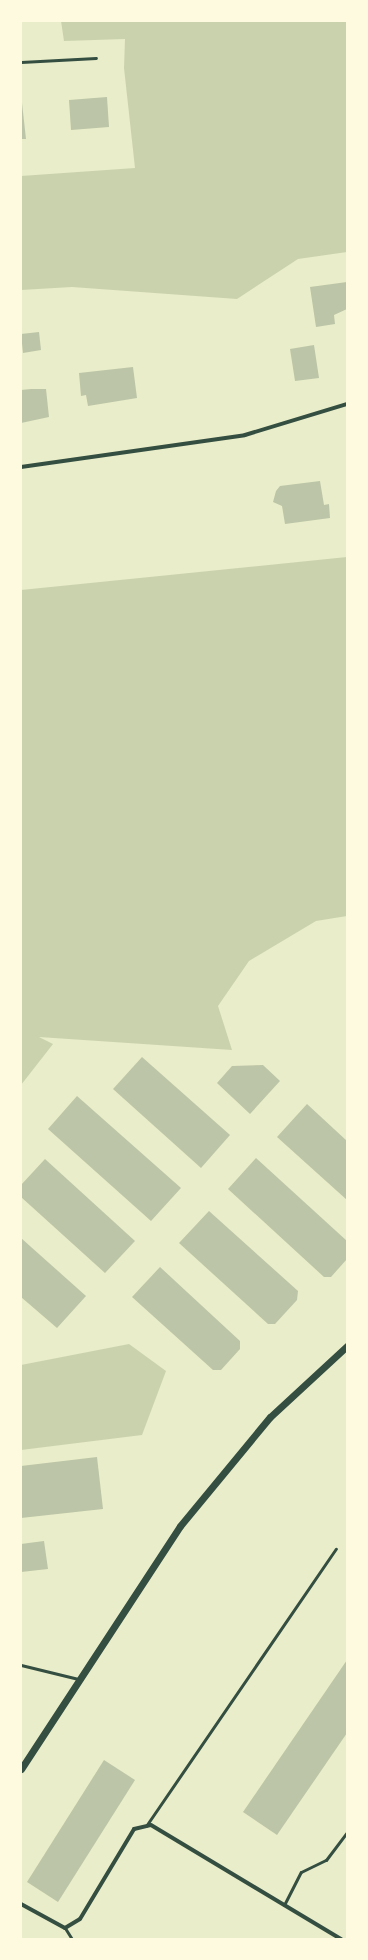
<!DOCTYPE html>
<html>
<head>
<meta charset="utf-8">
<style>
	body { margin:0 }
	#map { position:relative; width:368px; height:1960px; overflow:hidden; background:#e9edc9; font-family:"DejaVu Sans",sans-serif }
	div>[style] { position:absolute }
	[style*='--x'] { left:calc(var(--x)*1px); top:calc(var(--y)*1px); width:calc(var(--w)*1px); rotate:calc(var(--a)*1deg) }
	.green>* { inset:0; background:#cad2ad }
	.building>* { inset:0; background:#bcc5a7 }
	.service>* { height:3px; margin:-1.5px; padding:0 1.5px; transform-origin:1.5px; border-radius:1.5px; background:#344e41 }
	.minor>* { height:4px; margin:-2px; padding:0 2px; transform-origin:2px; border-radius:2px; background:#344e41 }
	.tertiary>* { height:7px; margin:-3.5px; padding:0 3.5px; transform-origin:3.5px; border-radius:3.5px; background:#344e41 }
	span { translate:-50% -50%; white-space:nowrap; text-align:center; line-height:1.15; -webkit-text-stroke:3px #fefae0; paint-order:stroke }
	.frame { position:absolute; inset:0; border:22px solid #fefae0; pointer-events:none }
</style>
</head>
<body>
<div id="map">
	<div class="green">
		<i style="clip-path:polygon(61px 21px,347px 21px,347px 252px,298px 259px,237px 299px,72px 287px,21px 290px,21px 176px,135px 168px,124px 68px,125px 39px,64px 41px)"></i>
		<i style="clip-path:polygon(347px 557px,347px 916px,316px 921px,249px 961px,218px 1006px,232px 1050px,39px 1037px,53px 1044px,21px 1085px,21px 590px)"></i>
		<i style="clip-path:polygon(129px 1344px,166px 1371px,142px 1435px,21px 1450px,21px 1365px)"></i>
	</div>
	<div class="building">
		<i style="clip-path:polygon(21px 94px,26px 139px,21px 139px)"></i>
		<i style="clip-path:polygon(107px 97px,109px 127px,71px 130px,69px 100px)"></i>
		<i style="clip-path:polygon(347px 282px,347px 309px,334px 315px,335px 324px,316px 327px,310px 287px)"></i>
		<i style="clip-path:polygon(39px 332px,41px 350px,23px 353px,21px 334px)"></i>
		<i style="clip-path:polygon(314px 345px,319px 378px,295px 381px,290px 349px)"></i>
		<i style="clip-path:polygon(133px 367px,137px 398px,88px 406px,86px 395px,81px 396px,79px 373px)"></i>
		<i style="clip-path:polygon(31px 389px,46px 389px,49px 417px,21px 423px,21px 390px)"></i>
		<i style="clip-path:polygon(320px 481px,324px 505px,329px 504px,330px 518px,285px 524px,282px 506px,273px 502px,276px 491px,280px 486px)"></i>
		<i style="clip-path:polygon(142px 1057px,230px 1135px,201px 1168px,113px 1089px)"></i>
		<i style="clip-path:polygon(263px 1065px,280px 1081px,250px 1114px,217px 1083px,232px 1066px)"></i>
		<i style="clip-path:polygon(77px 1096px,181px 1188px,151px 1221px,48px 1129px)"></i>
		<i style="clip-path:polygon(307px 1104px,347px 1141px,347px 1200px,277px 1137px)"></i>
		<i style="clip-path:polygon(256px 1158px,347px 1241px,347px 1259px,331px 1277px,324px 1277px,228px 1189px)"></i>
		<i style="clip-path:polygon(45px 1159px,135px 1241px,105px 1273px,21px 1197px,21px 1185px)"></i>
		<i style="clip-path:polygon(209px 1211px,298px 1291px,297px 1300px,275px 1324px,268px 1324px,179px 1243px)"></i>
		<i style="clip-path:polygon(21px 1238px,86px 1296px,57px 1328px,21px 1297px)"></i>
		<i style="clip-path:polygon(160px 1267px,240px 1341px,240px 1349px,221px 1370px,213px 1370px,132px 1297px)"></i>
		<i style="clip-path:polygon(97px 1457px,103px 1509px,21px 1518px,21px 1466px)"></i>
		<i style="clip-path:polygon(44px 1541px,48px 1569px,21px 1572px,21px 1544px)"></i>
		<i style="clip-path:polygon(347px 1660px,347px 1733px,277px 1835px,243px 1812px)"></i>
		<i style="clip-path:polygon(104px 1760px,135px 1780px,58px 1902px,27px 1882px)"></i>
	</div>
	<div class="service">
		<i style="--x:21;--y:62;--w:75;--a:-3.1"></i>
		<i style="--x:21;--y:1665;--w:59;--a:13.8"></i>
		<i style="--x:146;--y:1826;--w:336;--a:-55.6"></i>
		<i style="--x:284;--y:1905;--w:37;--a:-63"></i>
		<i style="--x:301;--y:1872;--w:28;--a:-26"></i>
		<i style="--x:326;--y:1860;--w:35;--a:-53"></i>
		<i style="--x:65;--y:1928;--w:13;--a:58"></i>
	</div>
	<div class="minor">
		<i style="--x:21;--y:467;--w:226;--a:-8.1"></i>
		<i style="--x:245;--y:435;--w:107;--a:-16.9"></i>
		<i style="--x:21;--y:1904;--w:50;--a:28.6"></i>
		<i style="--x:65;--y:1928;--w:17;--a:-31"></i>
		<i style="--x:80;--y:1919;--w:105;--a:-59"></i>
		<i style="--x:134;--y:1829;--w:17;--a:-13"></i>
		<i style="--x:151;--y:1825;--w:222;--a:31"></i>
	</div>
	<div class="tertiary">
		<i style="--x:21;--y:1769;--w:290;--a:-56.8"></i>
		<i style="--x:180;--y:1526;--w:141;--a:-50.5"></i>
		<i style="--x:270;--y:1417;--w:105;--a:-42.7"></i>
	</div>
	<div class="frame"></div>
</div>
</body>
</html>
